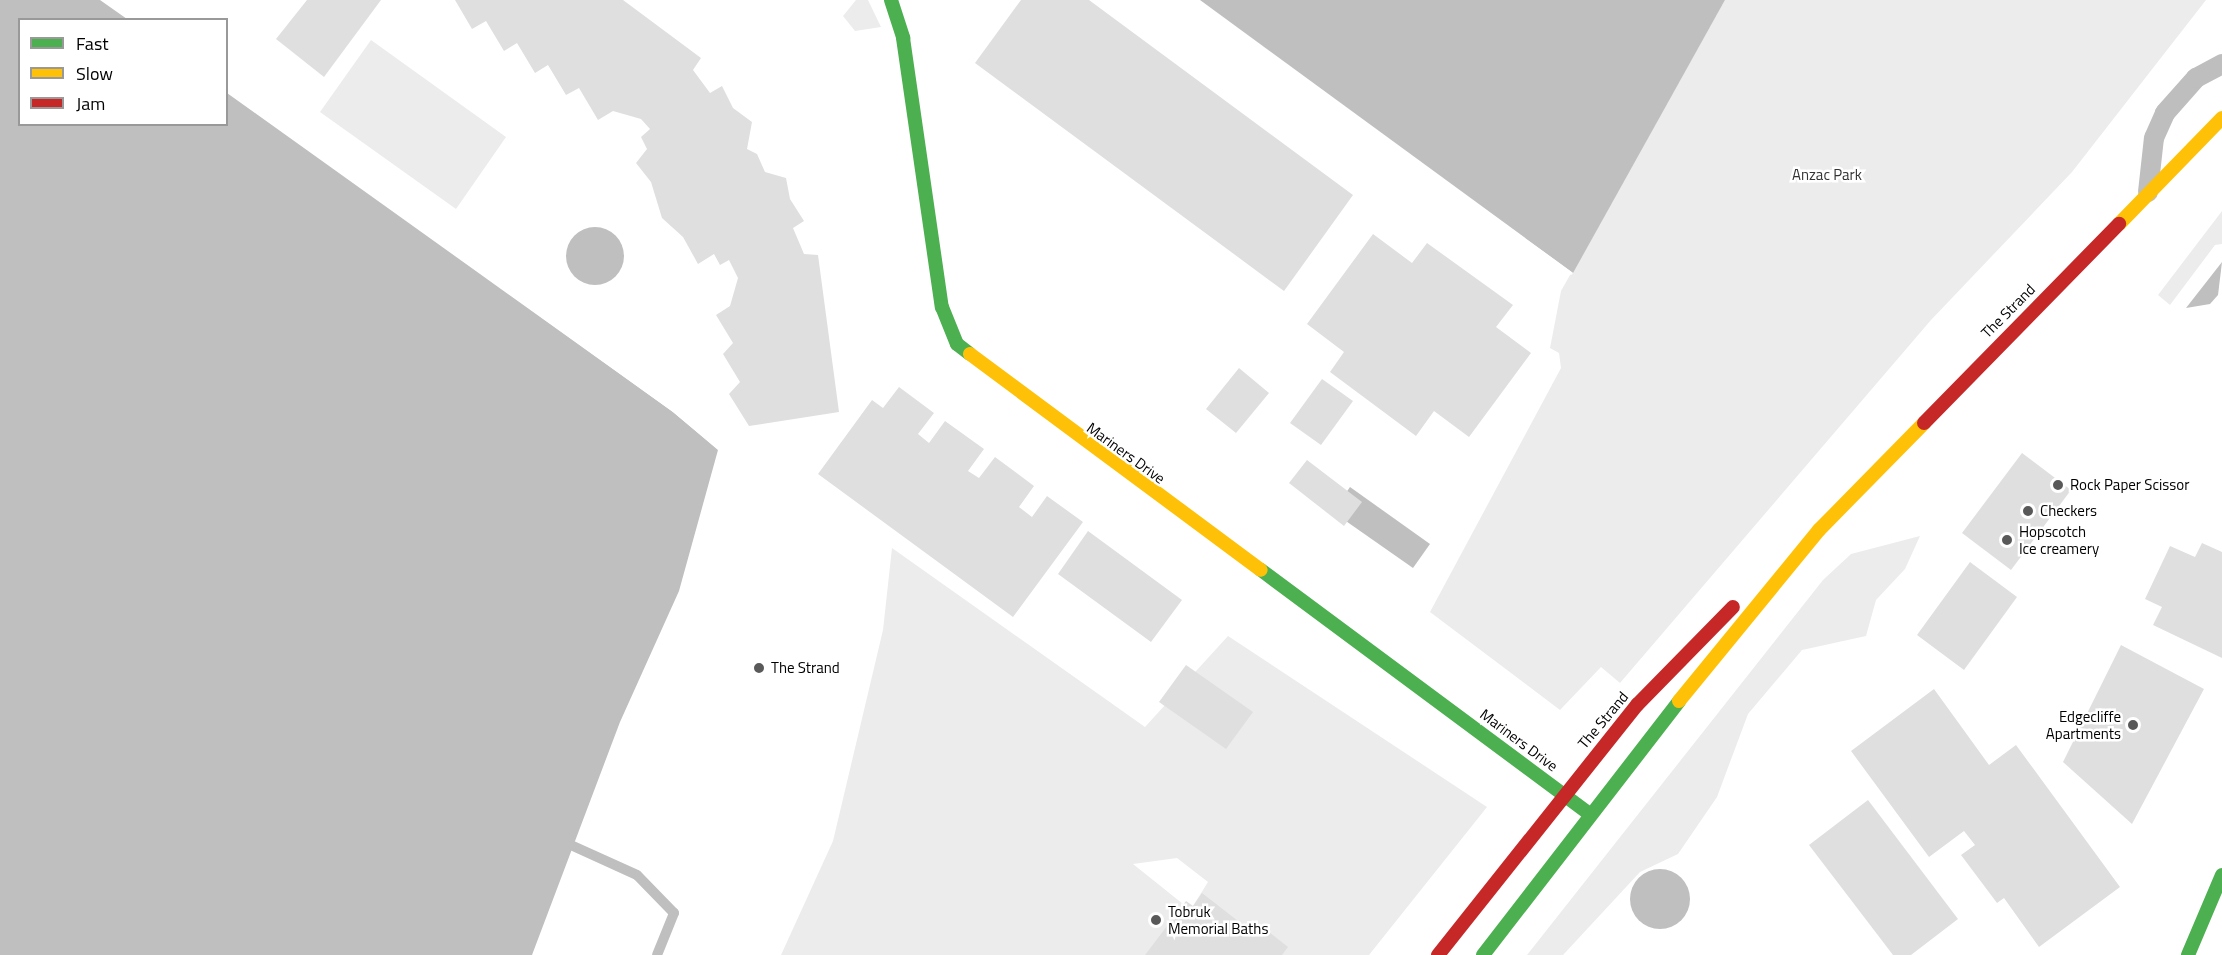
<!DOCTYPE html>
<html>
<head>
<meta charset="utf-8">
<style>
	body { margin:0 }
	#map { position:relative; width:2222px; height:955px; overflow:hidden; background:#fff; font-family:"Titillium Web",sans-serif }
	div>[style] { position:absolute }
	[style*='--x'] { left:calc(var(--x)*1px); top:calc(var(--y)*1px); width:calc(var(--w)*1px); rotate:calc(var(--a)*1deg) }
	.green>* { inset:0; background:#ececec }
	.water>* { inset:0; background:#bfbfbf }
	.round { border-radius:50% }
	.pier>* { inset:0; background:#fff }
	.stream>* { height:10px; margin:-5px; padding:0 5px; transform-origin:5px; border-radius:5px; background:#bfbfbf }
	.building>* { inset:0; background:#dfdfdf }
	.lane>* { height:20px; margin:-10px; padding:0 10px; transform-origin:10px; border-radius:10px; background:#bebebe }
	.fast>* { height:14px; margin:-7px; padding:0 7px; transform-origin:7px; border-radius:7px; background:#4caf50 }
	.slow>* { height:14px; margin:-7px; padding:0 7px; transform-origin:7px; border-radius:7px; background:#ffc107 }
	.jam>* { height:14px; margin:-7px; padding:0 7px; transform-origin:7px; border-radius:7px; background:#c62828 }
	.dots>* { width:16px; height:16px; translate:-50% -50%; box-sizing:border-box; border:3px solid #fff; border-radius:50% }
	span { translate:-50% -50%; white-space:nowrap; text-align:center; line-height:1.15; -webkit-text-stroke:5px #fff; paint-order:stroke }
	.park-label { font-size:15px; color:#333 }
	.street-label { font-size:15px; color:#000 }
	.poi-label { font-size:15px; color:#000 }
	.left { translate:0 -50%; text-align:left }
	.right { translate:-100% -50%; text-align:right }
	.legend { position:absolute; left:18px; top:18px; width:210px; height:108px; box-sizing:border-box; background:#fff; border:2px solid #999; margin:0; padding:8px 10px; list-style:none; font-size:18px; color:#000 }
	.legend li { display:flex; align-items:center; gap:12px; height:30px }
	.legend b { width:30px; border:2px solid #999 }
</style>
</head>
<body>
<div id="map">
	<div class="green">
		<i style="clip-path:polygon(856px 0,868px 0,881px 27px,855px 31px,843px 16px)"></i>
		<i style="clip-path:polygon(1725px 0,2206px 0,2072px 172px,1931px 320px,1620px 683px,1601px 667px,1560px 710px,1430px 612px,1561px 368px,1559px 353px,1550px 348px,1561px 291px)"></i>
		<i style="clip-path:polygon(371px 40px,506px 137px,456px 209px,320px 112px)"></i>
		<i style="clip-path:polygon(2222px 211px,2222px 244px,2215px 245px,2170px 305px,2158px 295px)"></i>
		<i style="clip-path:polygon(1920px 536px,1905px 569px,1876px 600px,1866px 636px,1802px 650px,1748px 714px,1717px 797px,1678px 854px,1640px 872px,1563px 955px,1527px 955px,1823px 580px,1851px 554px)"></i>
		<i style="clip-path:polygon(evenodd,892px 548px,1145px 727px,1228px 636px,1487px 807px,1369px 955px,781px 955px,833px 841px,883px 630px,892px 548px,1177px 858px,1208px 882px,1193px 906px,1183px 904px,1133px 864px,1177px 858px)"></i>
	</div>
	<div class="water">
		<i style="clip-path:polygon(0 0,100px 0,127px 19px,20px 20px,20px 124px,226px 124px,227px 93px,673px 412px,718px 450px,679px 591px,620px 722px,532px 955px,0 955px)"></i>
		<i style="clip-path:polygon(1200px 0,1725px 0,1573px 273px)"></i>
		<i class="round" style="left:566px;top:227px;width:58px;height:58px"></i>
		<i style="clip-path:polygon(2222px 262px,2218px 295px,2210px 304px,2186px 308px)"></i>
		<i style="clip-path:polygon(1350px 487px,1430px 544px,1413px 568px,1333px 512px)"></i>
		<i class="round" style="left:1630px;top:869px;width:60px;height:60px"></i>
	</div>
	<div class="pier">
		<i style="clip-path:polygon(1197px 0,1573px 273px,1571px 275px,1199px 2px)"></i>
		<i style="clip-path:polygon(226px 90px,675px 409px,721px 452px,673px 412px)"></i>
	</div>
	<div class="stream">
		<i style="--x:573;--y:846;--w:70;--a:24.4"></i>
		<i style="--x:637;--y:875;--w:53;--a:45.8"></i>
		<i style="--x:674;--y:913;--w:45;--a:112"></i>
	</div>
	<div class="building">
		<i style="clip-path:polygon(307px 0,381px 0,324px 77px,276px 39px)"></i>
		<i style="clip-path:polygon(455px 0,623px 0,701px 58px,693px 70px,710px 93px,722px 86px,733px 108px,752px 122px,747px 149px,757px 154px,765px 172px,786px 178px,790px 199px,804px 221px,793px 228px,804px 254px,818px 255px,839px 412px,749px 426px,729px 394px,740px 382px,723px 354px,733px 343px,716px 315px,730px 306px,738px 278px,729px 260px,720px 265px,714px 254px,698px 264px,683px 237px,662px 218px,651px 182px,636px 163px,647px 149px,641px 137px,650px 129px,641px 119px,613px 111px,598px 120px,579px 88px,566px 95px,548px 65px,535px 73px,517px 43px,504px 51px,486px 21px,472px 29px)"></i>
		<i style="clip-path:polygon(1021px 0,1089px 0,1353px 195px,1284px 291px,975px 63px)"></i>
		<i style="clip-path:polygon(1373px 234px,1412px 263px,1427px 243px,1513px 305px,1496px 327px,1531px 353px,1469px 437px,1434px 411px,1416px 436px,1330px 372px,1344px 352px,1307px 324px)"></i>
		<i style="clip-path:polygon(1239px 368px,1269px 393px,1236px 433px,1206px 409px)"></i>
		<i style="clip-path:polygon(1322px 379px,1353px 401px,1321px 445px,1290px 423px)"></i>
		<i style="clip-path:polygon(899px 387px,934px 413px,918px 434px,929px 443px,945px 421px,984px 449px,968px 471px,979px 478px,995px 457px,1034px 486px,1019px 507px,1032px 517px,1047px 496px,1083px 522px,1013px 617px,818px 474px,872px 400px,883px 408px)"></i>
		<i style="clip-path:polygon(2022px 453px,2071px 490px,2011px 570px,1962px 533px)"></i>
		<i style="clip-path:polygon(1307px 460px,1362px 502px,1344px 526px,1289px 483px)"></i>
		<i style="clip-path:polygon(1088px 531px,1182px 600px,1151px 642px,1058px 574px)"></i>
		<i style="clip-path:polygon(2202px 543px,2222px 552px,2222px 658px,2153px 625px,2162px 607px,2145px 599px,2170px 546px,2195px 557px)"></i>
		<i style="clip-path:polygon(1970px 562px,2017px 597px,1964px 670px,1917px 635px)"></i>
		<i style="clip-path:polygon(2121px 645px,2204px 689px,2132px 824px,2063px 762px)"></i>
		<i style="clip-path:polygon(1186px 665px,1253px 712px,1226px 749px,1159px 702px)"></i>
		<i style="clip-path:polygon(1934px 689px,1989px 765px,2016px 745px,2120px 887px,2039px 947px,2004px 898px,1997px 903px,1961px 855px,1975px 845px,1964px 831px,1929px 857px,1851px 751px)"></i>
		<i style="clip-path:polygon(1868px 800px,1958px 919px,1911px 955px,1893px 955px,1809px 845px)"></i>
		<i style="clip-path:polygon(1202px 893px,1247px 928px,1254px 920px,1288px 947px,1282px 955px,1145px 955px,1186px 901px,1193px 906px)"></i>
	</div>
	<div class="lane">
		<i style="--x:2148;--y:192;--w:54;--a:-83.7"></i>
		<i style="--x:2154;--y:138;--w:27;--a:-66"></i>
		<i style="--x:2165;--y:113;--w:47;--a:-48.5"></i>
		<i style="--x:2196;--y:78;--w:30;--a:-28"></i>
	</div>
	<div class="fast">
		<i style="--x:891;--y:0;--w:40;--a:72"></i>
		<i style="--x:903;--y:38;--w:272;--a:81.8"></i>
		<i style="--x:942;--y:307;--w:40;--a:68"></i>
		<i style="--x:957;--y:344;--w:16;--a:38"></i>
		<i style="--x:1261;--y:570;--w:407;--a:36.6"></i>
		<i style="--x:1483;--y:955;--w:321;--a:-52.3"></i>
		<i style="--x:2188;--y:955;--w:87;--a:-67"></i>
	</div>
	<div class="slow">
		<i style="--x:2119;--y:224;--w:148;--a:-45.8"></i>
		<i style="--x:970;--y:354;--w:362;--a:36.6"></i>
		<i style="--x:1679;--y:701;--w:221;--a:-50.7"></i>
		<i style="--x:1819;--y:530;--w:150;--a:-45.5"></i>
	</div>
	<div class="jam">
		<i style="--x:1924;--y:423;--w:279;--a:-45.6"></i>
		<i style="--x:1438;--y:955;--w:320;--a:-51.5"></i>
		<i style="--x:1637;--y:705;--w:137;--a:-45.6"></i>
	</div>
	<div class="dots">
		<i style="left:2058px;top:485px;background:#595959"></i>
		<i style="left:2028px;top:511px;background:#595959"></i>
		<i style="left:2007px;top:540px;background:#595959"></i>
		<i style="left:759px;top:668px;background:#595959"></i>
		<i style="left:2133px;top:725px;background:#595959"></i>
		<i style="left:1156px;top:920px;background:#595959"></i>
	</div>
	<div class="park-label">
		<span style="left:1827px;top:175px">Anzac Park</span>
	</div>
	<div class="street-label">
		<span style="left:2008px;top:311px;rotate:-45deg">The Strand</span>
		<span style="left:1126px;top:453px;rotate:36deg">Mariners Drive</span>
		<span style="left:1603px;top:720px;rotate:-50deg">The Strand</span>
		<span style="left:1519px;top:740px;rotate:37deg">Mariners Drive</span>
	</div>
	<div class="poi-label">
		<span class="left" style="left:2070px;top:485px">Rock Paper Scissor</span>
		<span class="left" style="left:2040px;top:511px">Checkers</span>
		<span class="left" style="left:2019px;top:540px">Hopscotch<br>Ice creamery</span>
		<span class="left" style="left:771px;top:668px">The Strand</span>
		<span class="right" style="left:2121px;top:725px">Edgecliffe<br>Apartments</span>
		<span class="left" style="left:1168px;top:920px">Tobruk<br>Memorial Baths</span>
	</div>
	<ul class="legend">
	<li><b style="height:8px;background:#4caf50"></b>Fast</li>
	<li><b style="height:8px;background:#ffc107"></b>Slow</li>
	<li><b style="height:8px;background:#c62828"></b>Jam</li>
	</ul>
</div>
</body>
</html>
